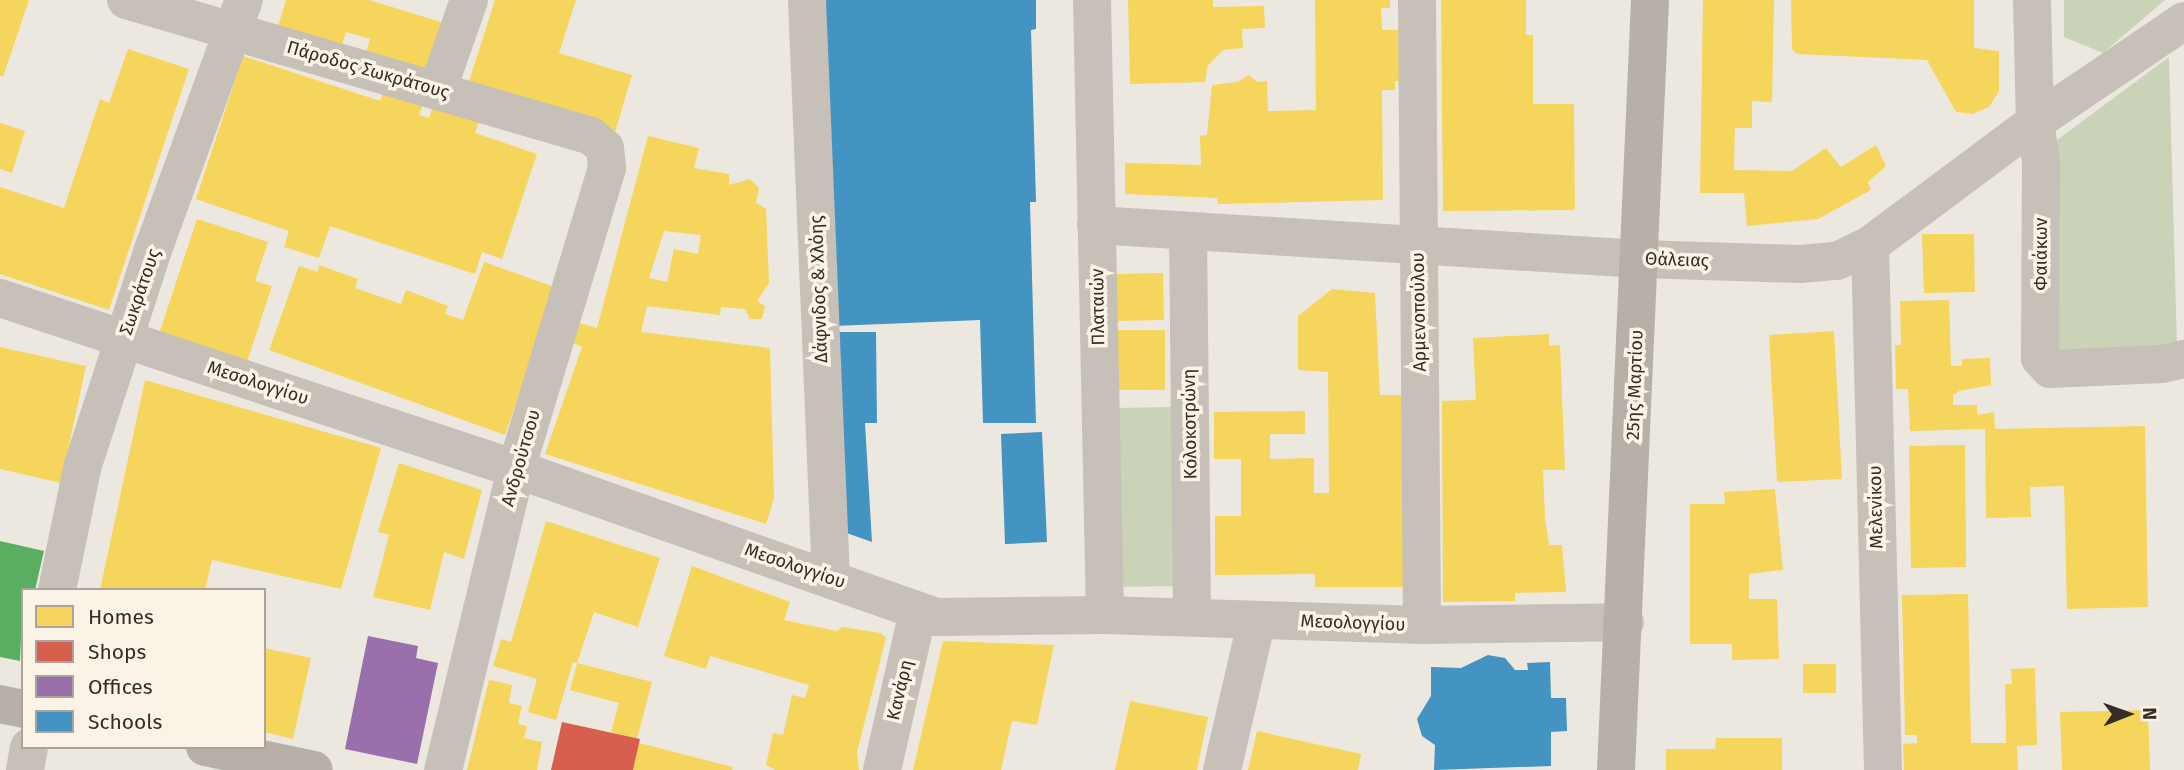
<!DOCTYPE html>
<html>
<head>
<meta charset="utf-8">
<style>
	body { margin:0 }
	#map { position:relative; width:2184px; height:770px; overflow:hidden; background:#ece8df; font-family:"Fira Sans",sans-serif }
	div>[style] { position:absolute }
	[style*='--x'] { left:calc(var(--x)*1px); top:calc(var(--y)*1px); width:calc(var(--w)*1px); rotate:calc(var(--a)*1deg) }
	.green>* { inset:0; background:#cad3b8 }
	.homes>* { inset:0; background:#f6d55c }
	.shops>* { inset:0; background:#d6604d }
	.offices>* { inset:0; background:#9970ab }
	.schools>* { inset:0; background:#4393c3 }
	.public>* { inset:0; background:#5aae61 }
	.street>* { height:38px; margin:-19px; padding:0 19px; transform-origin:19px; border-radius:19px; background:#c6c0b8 }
	.secondary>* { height:38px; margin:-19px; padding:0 19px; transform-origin:19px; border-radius:19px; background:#b6b0a9 }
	span { translate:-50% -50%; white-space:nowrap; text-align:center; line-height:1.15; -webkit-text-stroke:7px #faf3e6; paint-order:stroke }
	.street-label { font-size:18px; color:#362d27 }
	.legend { position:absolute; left:21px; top:588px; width:245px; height:161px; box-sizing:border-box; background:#faf3e6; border:2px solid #aca49a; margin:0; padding:9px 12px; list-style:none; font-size:21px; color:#362d27 }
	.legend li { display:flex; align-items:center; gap:14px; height:35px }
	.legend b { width:35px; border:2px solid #aca49a }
	.north { position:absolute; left:2093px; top:679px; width:70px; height:70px; -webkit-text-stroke:5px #faf3e6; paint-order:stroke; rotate:89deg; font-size:19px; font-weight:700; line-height:28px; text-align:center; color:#362d27 }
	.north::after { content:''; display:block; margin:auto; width:24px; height:32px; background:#362d27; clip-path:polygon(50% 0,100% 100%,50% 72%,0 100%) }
</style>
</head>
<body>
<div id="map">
	<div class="green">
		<i style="clip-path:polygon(2064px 0,2165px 0,2103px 53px,2064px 37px)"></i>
		<i style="clip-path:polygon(2169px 57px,2177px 347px,2057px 350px,2057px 140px)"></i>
		<i style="clip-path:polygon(1173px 407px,1176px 586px,1115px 587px,1111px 408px)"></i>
	</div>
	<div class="homes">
		<i style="clip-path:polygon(0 0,29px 0,3px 77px,0 76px)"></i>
		<i style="clip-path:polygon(286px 0,369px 0,441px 22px,425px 75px,365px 56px,370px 39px,346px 32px,341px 48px,277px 29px)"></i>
		<i style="clip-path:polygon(495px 0,576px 0,559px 53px,632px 75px,613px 139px,465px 94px)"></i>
		<i style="clip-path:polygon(1128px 0,1213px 0,1213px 7px,1264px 6px,1265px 28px,1242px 29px,1243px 48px,1223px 50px,1208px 65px,1205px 82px,1130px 84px)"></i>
		<i style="clip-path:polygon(1315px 0,1390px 0,1390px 8px,1381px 8px,1382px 30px,1400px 30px,1401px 81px,1395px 81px,1395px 90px,1382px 90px,1383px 200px,1218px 204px,1217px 198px,1125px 194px,1125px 163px,1201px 165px,1200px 136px,1207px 135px,1212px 85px,1237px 82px,1249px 75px,1257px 82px,1267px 81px,1268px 111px,1316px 110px)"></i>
		<i style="clip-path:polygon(1441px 0,1526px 0,1526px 35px,1533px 35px,1533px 104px,1574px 104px,1575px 210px,1443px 211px)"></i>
		<i style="clip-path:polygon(1703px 0,1774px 0,1772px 102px,1752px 101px,1752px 128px,1735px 128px,1734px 170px,1792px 171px,1826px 148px,1841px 167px,1876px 145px,1886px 166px,1868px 182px,1871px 190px,1818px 219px,1747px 226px,1744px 193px,1700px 193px)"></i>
		<i style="clip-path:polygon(1791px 0,1974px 0,1974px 48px,1999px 51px,1999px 91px,1989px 107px,1973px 114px,1956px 112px,1927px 60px,1797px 54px,1792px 49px)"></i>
		<i style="clip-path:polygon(128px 49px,189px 69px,109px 310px,0 274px,0 187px,64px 208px,100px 99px,109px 103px)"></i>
		<i style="clip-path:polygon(243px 56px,380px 101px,385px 88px,424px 101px,419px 115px,429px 118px,433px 106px,479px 121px,475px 133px,537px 154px,502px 259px,482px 252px,475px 274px,330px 226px,319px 258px,284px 247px,289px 231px,196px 199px)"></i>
		<i style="clip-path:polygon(0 123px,25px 131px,12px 173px,0 169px)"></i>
		<i style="clip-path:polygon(evenodd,648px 136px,699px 148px,694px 168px,729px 174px,729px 185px,750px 179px,759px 188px,756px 203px,766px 209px,769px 283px,757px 301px,765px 306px,762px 319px,750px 319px,745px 309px,721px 307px,720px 315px,647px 306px,641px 332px,770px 348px,774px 499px,766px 524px,545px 454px,582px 347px,573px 343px,579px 323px,597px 328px,648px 136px,664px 231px,701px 235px,698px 254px,674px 249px,667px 282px,649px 278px,664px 231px)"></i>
		<i style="clip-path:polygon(197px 219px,268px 242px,255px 281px,272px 286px,247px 362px,159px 334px)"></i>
		<i style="clip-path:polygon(1922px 234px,1974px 234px,1975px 292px,1924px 293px)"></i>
		<i style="clip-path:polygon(484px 262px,557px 288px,505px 435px,269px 350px,299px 266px,318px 272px,319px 265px,358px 279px,355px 288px,401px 304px,406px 290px,448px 306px,445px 314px,463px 320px)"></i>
		<i style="clip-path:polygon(1163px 273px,1164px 320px,1116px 321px,1116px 274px)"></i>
		<i style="clip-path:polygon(1332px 289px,1375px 293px,1380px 395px,1409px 395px,1411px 587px,1315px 587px,1315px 574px,1215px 575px,1215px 516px,1241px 516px,1241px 459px,1214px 459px,1214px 412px,1305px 411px,1305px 434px,1270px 434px,1270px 459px,1314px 458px,1314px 493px,1329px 493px,1328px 372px,1298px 370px,1298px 316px)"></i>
		<i style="clip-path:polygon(1949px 300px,1951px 366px,1962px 366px,1962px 359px,1990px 358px,1991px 385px,1959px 391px,1953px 395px,1953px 405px,1977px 405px,1977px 415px,1994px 412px,1995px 429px,2145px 426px,2148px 607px,2067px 609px,2064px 486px,2030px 487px,2031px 517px,1986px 518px,1985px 429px,1910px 431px,1908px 389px,1896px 389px,1895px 345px,1901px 345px,1900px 301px)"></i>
		<i style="clip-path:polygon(1109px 330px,1165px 330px,1165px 390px,1108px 390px)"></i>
		<i style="clip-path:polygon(1834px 331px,1842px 479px,1777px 482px,1769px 335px)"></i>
		<i style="clip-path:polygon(1549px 334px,1549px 346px,1560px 345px,1565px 470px,1543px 470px,1545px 517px,1549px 545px,1562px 545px,1566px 592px,1515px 593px,1515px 601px,1443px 602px,1442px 401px,1476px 400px,1473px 338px)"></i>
		<i style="clip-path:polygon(0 347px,86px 366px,61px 483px,0 469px)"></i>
		<i style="clip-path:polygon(145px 380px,381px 448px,341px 589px,212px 560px,205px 590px,100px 590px)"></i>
		<i style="clip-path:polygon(1965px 445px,1966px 567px,1911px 568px,1909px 446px)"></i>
		<i style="clip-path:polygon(399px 463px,482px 490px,464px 559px,444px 552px,430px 610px,373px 597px,389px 535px,378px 532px)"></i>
		<i style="clip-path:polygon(1775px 489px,1783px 570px,1749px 574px,1749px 599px,1777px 599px,1779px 659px,1732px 660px,1732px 644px,1690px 644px,1690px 504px,1725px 504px,1724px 492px)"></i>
		<i style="clip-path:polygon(546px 521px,660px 558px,638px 627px,594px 612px,577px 663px,573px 662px,556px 720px,528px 712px,537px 679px,493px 666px,501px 639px,511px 642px)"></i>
		<i style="clip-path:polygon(692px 566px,790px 602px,784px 620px,837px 631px,842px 627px,881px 633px,886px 638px,857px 752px,859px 770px,776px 770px,766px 765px,773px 733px,783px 735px,792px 695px,805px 698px,809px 685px,710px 656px,706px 669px,664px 656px)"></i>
		<i style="clip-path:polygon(1968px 594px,1971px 743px,2006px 743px,2005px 684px,2012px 684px,2011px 669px,2035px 668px,2037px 745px,2017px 746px,2018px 770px,1904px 770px,1903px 744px,1917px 743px,1917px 735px,1905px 735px,1902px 595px)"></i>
		<i style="clip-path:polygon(943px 641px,1054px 645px,1037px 725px,1012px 721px,1001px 770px,913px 770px)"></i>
		<i style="clip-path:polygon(264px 648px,311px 658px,293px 739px,264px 732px)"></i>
		<i style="clip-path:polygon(577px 663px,652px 682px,637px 739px,611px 732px,619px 703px,570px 690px)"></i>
		<i style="clip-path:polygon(1803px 664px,1836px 664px,1836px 693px,1803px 693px)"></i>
		<i style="clip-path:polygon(489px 680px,512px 685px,509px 703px,522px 706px,518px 724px,527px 726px,524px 738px,542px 742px,537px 770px,467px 770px)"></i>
		<i style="clip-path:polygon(1130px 701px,1208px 717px,1197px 770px,1115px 770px)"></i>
		<i style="clip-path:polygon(2148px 710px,2150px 770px,2062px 770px,2060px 712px)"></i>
		<i style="clip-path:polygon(1257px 731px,1361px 754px,1358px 770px,1248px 770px)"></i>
		<i style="clip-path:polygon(1716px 738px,1782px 738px,1782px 770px,1666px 770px,1666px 749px,1715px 749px)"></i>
		<i style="clip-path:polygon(639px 743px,733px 767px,732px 770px,633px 770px)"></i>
	</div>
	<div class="shops">
		<i style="clip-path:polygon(562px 722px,640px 739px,633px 770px,551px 770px)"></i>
	</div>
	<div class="offices">
		<i style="clip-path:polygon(368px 636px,418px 646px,416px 658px,438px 663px,417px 764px,345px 749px)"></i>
	</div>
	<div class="schools">
		<i style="clip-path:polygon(822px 0,1036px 0,1036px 29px,1031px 30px,1036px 202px,1030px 202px,1036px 423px,983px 423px,980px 320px,834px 326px)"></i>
		<i style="clip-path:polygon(834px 332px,876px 332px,877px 423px,865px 423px,872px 542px,841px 531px)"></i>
		<i style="clip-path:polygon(1042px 432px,1047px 542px,1005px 544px,1001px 434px)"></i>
		<i style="clip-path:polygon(1488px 655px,1505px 658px,1515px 670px,1528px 670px,1527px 663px,1550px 662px,1551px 698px,1566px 698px,1567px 731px,1551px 732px,1551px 766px,1434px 770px,1435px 745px,1422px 736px,1417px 719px,1431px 696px,1431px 667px,1461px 668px)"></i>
	</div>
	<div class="public">
		<i style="clip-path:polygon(0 541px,44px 551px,35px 590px,23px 590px,20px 661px,0 657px)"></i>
	</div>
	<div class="street">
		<i style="--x:126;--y:0;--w:484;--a:16.3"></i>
		<i style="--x:591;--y:136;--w:18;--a:41"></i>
		<i style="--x:605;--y:148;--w:20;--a:84"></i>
		<i style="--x:607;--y:168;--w:314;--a:106.8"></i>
		<i style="--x:516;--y:469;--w:310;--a:103.6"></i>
		<i style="--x:807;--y:0;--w:579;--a:87.63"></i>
		<i style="--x:1092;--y:0;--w:615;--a:88.79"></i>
		<i style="--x:1417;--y:0;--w:625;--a:89.54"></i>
		<i style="--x:2032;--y:0;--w:122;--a:88.6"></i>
		<i style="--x:2035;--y:122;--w:40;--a:81.5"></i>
		<i style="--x:2041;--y:162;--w:196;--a:90.3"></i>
		<i style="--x:2040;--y:358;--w:15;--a:48"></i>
		<i style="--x:2050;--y:369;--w:112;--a:-2.6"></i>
		<i style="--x:2162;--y:364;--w:23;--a:-13"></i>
		<i style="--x:437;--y:91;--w:96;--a:-70.6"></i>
		<i style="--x:1096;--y:225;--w:545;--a:3.58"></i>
		<i style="--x:1640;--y:259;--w:160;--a:1.8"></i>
		<i style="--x:1800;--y:264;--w:37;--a:-5"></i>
		<i style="--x:1837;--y:261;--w:37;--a:-26"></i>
		<i style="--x:1870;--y:245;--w:206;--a:-36.7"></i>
		<i style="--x:2035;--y:122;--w:180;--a:-34.1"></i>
		<i style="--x:1188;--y:232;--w:385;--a:89.4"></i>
		<i style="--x:1870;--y:245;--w:525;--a:88.58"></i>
		<i style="--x:0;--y:298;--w:544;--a:18.33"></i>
		<i style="--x:516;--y:469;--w:446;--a:19.4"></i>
		<i style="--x:937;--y:617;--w:168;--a:-0.7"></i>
		<i style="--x:1105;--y:615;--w:317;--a:1.8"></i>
		<i style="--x:1422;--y:625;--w:203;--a:-0.8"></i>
		<i style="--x:57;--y:590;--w:128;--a:-78.3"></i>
		<i style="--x:83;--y:465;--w:229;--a:-72"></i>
		<i style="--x:154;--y:247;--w:263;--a:-70"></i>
		<i style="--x:25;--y:770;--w:23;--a:-80"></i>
		<i style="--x:882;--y:770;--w:163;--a:-77.2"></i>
		<i style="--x:1222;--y:770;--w:154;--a:-76.9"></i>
	</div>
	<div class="secondary">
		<i style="--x:0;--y:704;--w:24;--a:12"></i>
		<i style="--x:205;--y:747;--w:111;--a:11.9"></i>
		<i style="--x:1616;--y:770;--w:771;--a:-87.47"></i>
	</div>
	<div class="street-label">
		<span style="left:368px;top:70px;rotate:16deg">Πάροδος Σωκράτους</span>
		<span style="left:2041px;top:254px;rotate:-90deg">Φαιάκων</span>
		<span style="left:1677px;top:260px;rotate:2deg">Θάλειας</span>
		<span style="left:819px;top:289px;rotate:-92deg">Δάφνιδος &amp; Χλόης</span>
		<span style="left:140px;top:292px;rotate:-71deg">Σωκράτους</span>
		<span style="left:1098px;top:307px;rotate:-91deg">Πλαταιών</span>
		<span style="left:1419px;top:312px;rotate:-91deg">Αρμενοπούλου</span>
		<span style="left:258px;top:383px;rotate:18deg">Μεσολογγίου</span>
		<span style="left:1635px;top:385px;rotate:-88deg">25ης Μαρτίου</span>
		<span style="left:1190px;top:424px;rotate:-91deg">Κολοκοτρώνη</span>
		<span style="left:521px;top:458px;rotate:-74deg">Ανδρούτσου</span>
		<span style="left:1876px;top:507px;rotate:-91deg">Μελενίκου</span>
		<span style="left:795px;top:566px;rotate:19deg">Μεσολογγίου</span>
		<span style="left:1353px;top:623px;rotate:2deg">Μεσολογγίου</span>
		<span style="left:900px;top:690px;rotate:-77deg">Κανάρη</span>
	</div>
	<ul class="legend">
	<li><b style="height:19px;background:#f6d55c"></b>Homes</li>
	<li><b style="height:19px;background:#d6604d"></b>Shops</li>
	<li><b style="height:19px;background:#9970ab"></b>Offices</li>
	<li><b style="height:19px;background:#4393c3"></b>Schools</li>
	</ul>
	<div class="north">N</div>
</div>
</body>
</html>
